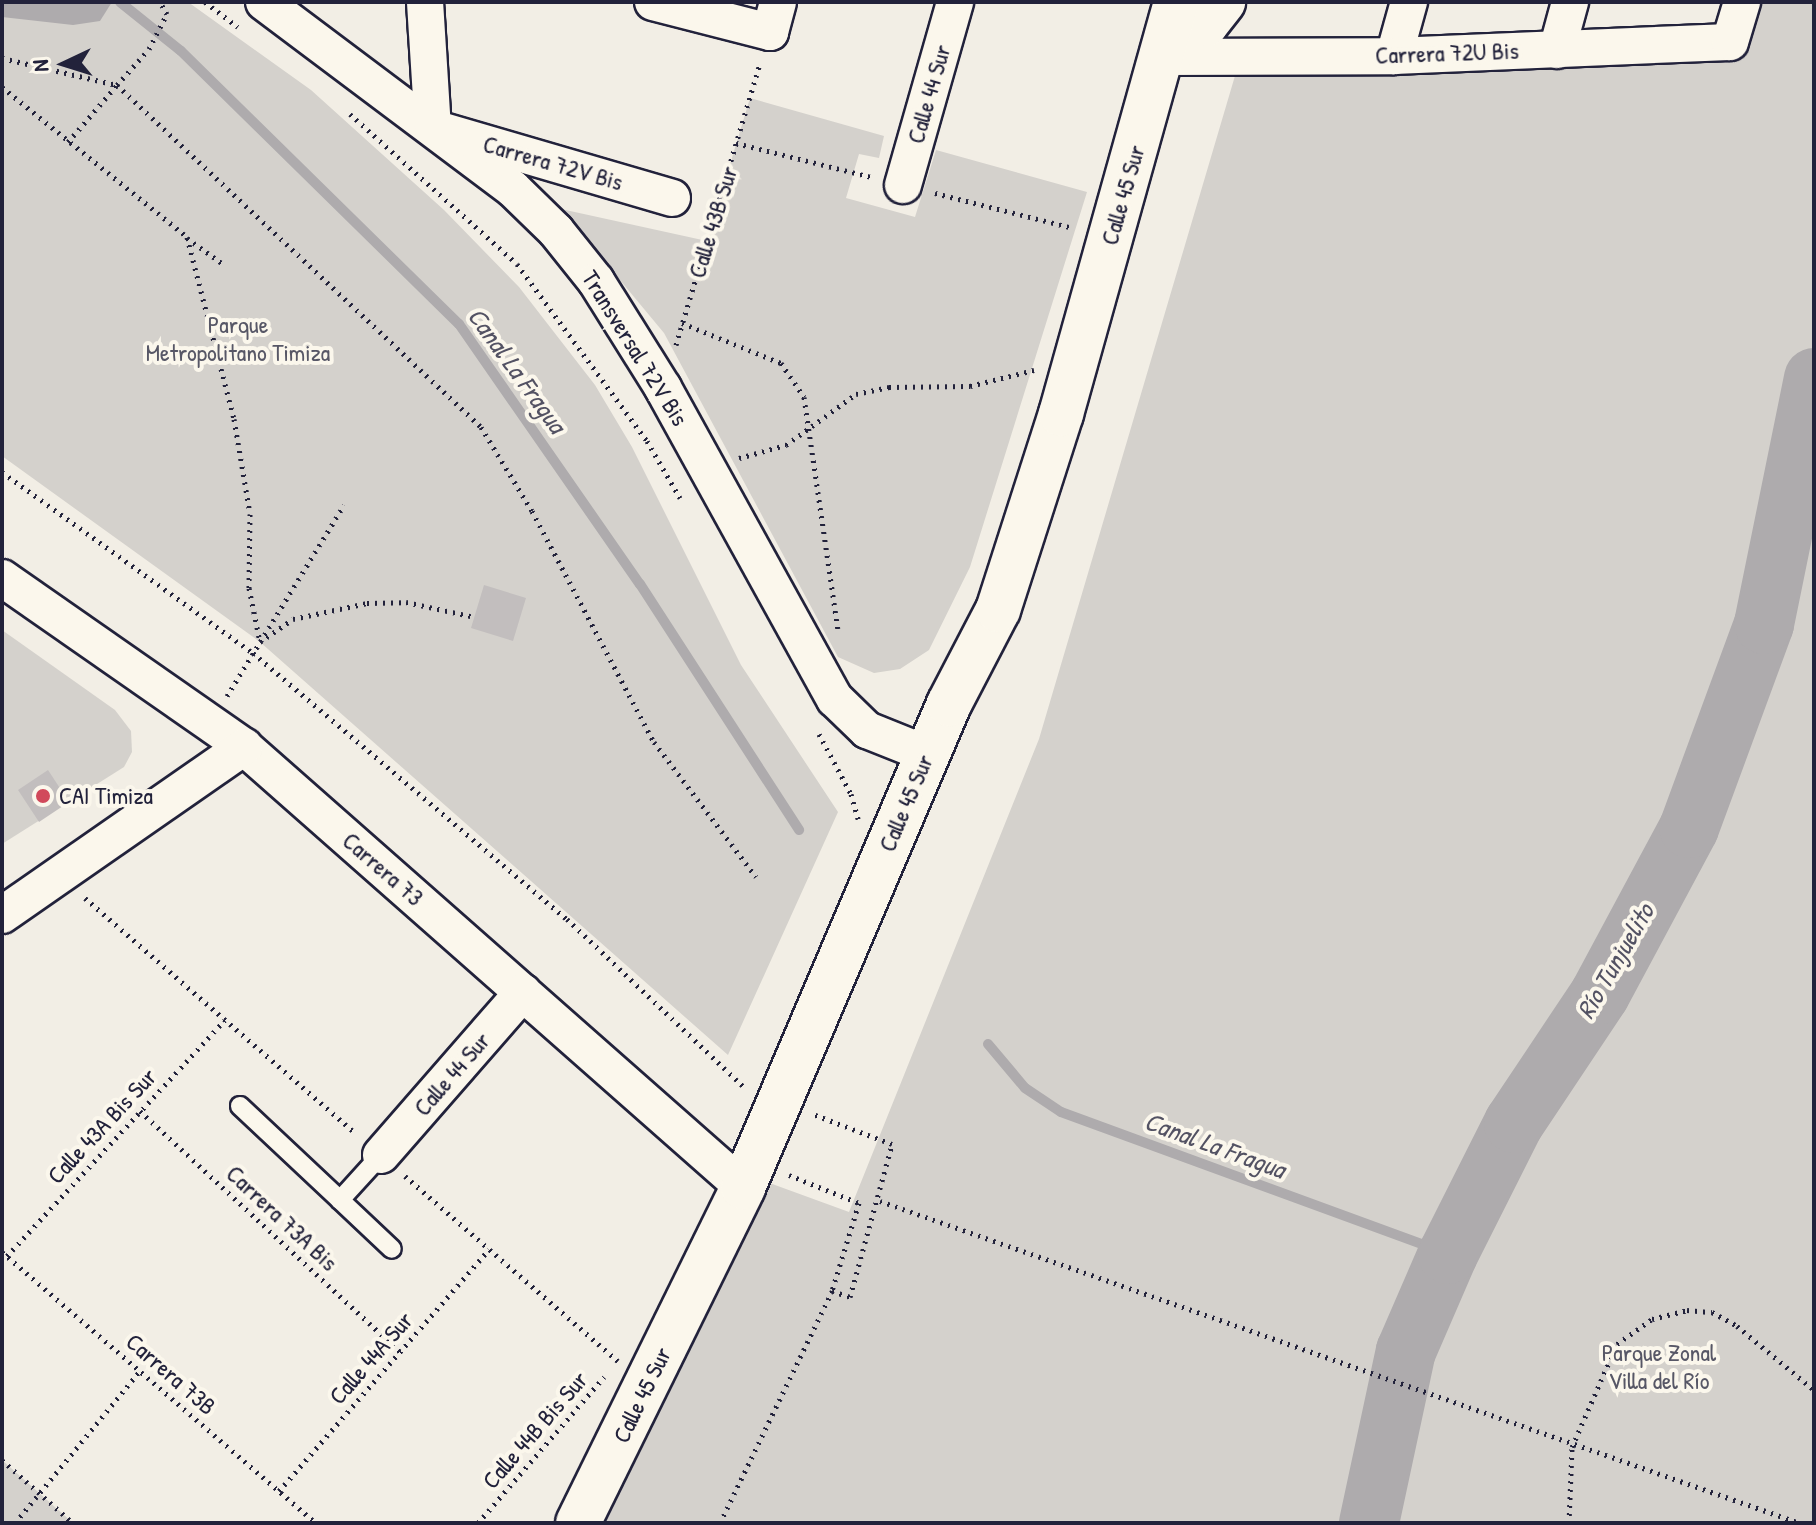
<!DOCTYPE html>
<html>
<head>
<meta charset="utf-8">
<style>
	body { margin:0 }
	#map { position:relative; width:1816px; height:1525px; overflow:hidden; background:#f2eee5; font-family:"Patrick Hand",sans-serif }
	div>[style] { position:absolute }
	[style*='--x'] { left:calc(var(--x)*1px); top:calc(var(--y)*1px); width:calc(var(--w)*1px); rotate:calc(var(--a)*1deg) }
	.green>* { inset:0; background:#d4d1cc }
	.water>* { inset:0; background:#aeabad }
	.stream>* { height:10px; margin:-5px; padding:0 5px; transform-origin:5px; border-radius:5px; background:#aeabad }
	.river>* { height:60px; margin:-30px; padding:0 30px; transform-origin:30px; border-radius:30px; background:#aeabad }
	.building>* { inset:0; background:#c2bebe }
	.path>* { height:5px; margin-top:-2.5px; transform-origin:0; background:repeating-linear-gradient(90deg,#22223b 0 2px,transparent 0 8px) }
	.roads { filter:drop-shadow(2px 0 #22223b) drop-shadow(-2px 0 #22223b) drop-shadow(0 2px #22223b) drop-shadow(0 -2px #22223b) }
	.service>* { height:18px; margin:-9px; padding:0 9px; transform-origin:9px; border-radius:9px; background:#fbf7ec }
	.minor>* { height:36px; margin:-18px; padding:0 18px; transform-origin:18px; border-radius:18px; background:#fbf7ec }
	.tertiary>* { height:44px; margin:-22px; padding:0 22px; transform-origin:22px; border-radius:22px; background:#fbf7ec }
	.dots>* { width:22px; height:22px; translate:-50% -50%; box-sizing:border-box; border:4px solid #fbf7ec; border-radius:50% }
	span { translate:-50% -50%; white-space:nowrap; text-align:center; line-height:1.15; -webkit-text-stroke:8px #fbf7ec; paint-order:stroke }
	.street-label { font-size:24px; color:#22223b }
	.park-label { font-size:24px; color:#575766 }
	.poi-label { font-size:24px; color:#22223b }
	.left { translate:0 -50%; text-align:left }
	.water-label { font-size:26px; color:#535263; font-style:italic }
	.frame { position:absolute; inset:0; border:4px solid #22223b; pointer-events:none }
	.north { position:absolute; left:24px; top:24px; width:80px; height:80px; -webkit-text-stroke:6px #fbf7ec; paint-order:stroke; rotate:266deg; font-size:22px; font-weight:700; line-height:32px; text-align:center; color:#22223b }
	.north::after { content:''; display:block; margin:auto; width:28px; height:36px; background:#22223b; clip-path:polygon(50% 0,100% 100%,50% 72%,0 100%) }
</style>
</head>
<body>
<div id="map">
	<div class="green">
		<i style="clip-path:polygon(2px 2px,188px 2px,311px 90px,444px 210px,519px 287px,595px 385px,632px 447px,741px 665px,838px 812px,728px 1055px,260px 642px,2px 456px)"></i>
		<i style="clip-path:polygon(1762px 2px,1814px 2px,1814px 1523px,594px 1523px,761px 1180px,849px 1212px,1039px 739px,1237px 69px,1747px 53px)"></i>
		<i style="clip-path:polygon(750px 98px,884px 136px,879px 158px,859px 154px,846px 198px,915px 217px,936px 150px,1087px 192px,970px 567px,929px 650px,900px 669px,874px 673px,838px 657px,664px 333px,561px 209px,707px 241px)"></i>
		<i style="clip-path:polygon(2px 630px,115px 710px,131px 731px,132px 752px,124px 767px,2px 844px)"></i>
		<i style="clip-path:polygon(2px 1460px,73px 1523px,2px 1523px)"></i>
	</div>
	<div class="water">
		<i style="clip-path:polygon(2px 2px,112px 2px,100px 21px,73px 25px,2px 17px)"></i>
	</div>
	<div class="stream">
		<i style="--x:120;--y:2;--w:78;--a:38.8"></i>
		<i style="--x:181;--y:51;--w:390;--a:44.5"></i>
		<i style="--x:459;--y:324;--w:317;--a:55.2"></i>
		<i style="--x:640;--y:584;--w:293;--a:57.1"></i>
		<i style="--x:988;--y:1044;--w:57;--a:49.9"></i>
		<i style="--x:1025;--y:1088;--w:43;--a:33.7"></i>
		<i style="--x:1061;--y:1112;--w:412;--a:20.1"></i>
	</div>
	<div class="river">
		<i style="--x:1369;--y:1523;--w:176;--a:-77.9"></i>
		<i style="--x:1406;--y:1351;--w:106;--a:-66.6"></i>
		<i style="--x:1448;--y:1254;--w:147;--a:-63.3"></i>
		<i style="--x:1514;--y:1123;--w:155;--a:-56.3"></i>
		<i style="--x:1600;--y:994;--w:188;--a:-61.8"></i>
		<i style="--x:1689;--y:828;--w:217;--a:-69.8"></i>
		<i style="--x:1764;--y:624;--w:251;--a:-78.5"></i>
	</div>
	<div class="building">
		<i style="clip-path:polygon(484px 585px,526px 598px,513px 641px,471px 628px)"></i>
		<i style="clip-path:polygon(48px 770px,69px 802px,39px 822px,18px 790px)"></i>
	</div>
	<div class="path">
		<i style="--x:205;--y:2;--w:41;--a:37.1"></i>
		<i style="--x:2;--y:58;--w:118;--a:13.2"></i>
		<i style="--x:117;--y:85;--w:48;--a:-48.4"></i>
		<i style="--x:149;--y:49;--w:39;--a:-63"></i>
		<i style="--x:167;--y:14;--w:14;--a:-120"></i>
		<i style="--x:2;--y:87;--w:238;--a:39"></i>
		<i style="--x:187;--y:237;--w:188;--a:75.5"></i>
		<i style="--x:234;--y:419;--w:96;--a:80.4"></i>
		<i style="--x:250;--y:514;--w:74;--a:90.8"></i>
		<i style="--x:249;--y:588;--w:55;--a:78.5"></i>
		<i style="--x:260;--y:642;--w:40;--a:-34.9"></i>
		<i style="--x:293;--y:619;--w:76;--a:-12.2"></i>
		<i style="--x:367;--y:603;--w:39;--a:-1"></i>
		<i style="--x:406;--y:602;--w:71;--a:12.3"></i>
		<i style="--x:350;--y:114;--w:224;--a:41.9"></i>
		<i style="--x:517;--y:264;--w:220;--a:53.7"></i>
		<i style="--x:647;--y:441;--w:66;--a:59.9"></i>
		<i style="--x:68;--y:142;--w:75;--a:-49.3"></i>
		<i style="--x:117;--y:85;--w:499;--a:43.2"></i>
		<i style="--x:481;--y:427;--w:98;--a:58.7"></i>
		<i style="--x:532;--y:511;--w:261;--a:62.2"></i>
		<i style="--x:654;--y:742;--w:169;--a:52.9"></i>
		<i style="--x:736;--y:143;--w:139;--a:14.1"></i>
		<i style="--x:935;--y:193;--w:142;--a:14.2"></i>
		<i style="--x:187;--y:238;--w:44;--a:35.8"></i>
		<i style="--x:682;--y:323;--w:107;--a:22"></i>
		<i style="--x:781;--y:363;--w:41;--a:55.9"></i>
		<i style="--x:804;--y:397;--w:234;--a:81.7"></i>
		<i style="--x:676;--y:345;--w:293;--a:-73.4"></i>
		<i style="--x:739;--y:458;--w:49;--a:-15.5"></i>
		<i style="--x:786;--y:445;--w:87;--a:-36.1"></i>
		<i style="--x:856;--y:394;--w:34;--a:-12"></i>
		<i style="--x:889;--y:387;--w:81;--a:-0.7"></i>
		<i style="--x:970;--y:386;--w:66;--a:-14"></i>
		<i style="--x:2;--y:472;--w:309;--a:35.8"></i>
		<i style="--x:253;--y:653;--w:412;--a:40.3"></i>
		<i style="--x:567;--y:919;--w:244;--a:43.5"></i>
		<i style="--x:227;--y:696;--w:224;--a:-58.5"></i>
		<i style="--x:819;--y:734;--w:68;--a:61.9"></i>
		<i style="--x:851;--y:794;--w:26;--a:74"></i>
		<i style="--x:85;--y:898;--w:358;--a:41"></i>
		<i style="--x:140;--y:1111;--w:355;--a:42.8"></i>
		<i style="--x:789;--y:1175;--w:75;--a:21.8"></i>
		<i style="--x:859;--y:1203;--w:92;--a:107.1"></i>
		<i style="--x:832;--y:1291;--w:19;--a:18"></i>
		<i style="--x:850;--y:1297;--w:159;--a:-74.6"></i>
		<i style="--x:892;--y:1144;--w:85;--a:-159.2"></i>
		<i style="--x:405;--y:1176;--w:282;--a:41"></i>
		<i style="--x:880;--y:1201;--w:975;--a:19.29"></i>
		<i style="--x:2;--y:1252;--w:415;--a:40.8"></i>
		<i style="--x:7;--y:1256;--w:321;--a:-47.3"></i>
		<i style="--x:2;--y:1460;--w:95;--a:41.6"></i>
		<i style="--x:279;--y:1491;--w:320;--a:-49"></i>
		<i style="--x:15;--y:1523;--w:197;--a:-50.6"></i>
		<i style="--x:478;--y:1523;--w:193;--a:-49.2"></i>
		<i style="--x:720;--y:1523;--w:258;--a:-64.2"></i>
		<i style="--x:1569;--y:1523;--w:76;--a:-87.7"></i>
		<i style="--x:1572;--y:1447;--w:112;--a:-66.4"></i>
		<i style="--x:1617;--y:1344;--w:43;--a:-35.5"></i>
		<i style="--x:1652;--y:1319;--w:36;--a:-14"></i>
		<i style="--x:1687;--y:1310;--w:25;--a:5"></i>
		<i style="--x:1712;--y:1312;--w:29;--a:29"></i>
		<i style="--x:1737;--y:1326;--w:100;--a:39.7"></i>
	</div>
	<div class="roads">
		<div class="service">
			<i style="--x:240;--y:1106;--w:137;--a:43.2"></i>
			<i style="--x:340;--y:1200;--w:61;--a:-47.7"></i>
			<i style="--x:340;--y:1200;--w:71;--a:43.3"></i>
		</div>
		<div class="minor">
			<i style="--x:264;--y:2;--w:311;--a:36.9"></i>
			<i style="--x:513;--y:189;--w:60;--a:44.3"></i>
			<i style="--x:556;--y:231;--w:64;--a:51.3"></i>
			<i style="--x:596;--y:281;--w:126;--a:57.9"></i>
			<i style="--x:663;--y:388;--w:355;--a:61.1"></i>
			<i style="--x:835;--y:699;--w:45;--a:44.1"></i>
			<i style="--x:867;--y:730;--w:65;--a:21.8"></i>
			<i style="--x:425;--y:2;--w:126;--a:86.4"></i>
			<i style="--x:433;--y:128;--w:249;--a:16.3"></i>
			<i style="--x:653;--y:2;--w:121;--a:14.4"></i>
			<i style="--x:770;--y:32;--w:31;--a:-75"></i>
			<i style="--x:1557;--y:50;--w:50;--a:-74.8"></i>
			<i style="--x:1394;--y:56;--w:56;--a:-74.5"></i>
			<i style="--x:1163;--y:57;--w:231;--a:-0.2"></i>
			<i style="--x:1394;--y:56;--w:336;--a:-2.4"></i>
			<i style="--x:1730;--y:42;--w:42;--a:-73.3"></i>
			<i style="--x:903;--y:185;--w:190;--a:-74.1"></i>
			<i style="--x:2;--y:578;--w:295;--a:34.9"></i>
			<i style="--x:244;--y:747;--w:665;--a:41.4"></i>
			<i style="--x:2;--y:915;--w:295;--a:-34.8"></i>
			<i style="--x:381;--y:1155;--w:216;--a:-48.9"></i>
		</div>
		<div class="tertiary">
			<i style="--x:1163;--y:57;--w:54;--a:-37.5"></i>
			<i style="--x:1206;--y:24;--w:28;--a:-52"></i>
			<i style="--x:578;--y:1523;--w:374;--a:-63.8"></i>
			<i style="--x:743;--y:1187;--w:525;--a:-66.9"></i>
			<i style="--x:949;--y:704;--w:106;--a:-62.5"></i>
			<i style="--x:998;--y:610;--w:206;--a:-72.2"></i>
			<i style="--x:1061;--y:414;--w:428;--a:-74.4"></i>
		</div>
	</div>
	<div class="dots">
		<i style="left:43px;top:796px;background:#d1495b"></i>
	</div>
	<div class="street-label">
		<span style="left:1447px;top:53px;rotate:-2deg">Carrera 72U Bis</span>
		<span style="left:929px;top:94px;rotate:-74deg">Calle 44 Sur</span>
		<span style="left:553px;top:163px;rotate:16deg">Carrera 72V Bis</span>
		<span style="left:1123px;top:195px;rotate:-74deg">Calle 45 Sur</span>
		<span style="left:713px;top:222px;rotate:-73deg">Calle 43B Sur</span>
		<span style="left:635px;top:348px;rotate:58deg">Transversal 72V Bis</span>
		<span style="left:906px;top:803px;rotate:-67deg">Calle 45 Sur</span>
		<span style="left:383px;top:869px;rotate:41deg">Carrera 73</span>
		<span style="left:452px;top:1074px;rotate:-49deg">Calle 44 Sur</span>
		<span style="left:102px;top:1126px;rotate:-47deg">Calle 43A Bis Sur</span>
		<span style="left:282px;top:1218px;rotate:43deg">Carrera 73A Bis</span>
		<span style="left:371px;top:1358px;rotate:-49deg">Calle 44A Sur</span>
		<span style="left:171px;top:1374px;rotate:41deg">Carrera 73B</span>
		<span style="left:642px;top:1395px;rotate:-64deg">Calle 45 Sur</span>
		<span style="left:535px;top:1430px;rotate:-49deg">Calle 44B Bis Sur</span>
	</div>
	<div class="park-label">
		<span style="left:238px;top:339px">Parque<br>Metropolitano Timiza</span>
		<span style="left:1659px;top:1367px">Parque Zonal<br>Villa del Río</span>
	</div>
	<div class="poi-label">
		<span class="left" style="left:59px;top:796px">CAI Timiza</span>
	</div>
	<div class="water-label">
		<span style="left:517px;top:370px;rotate:54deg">Canal La Fragua</span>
		<span style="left:1615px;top:961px;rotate:-60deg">Río Tunjuelito</span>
		<span style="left:1215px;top:1145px;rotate:20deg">Canal La Fragua</span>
	</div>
	<div class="frame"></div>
	<div class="north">N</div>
</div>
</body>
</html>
